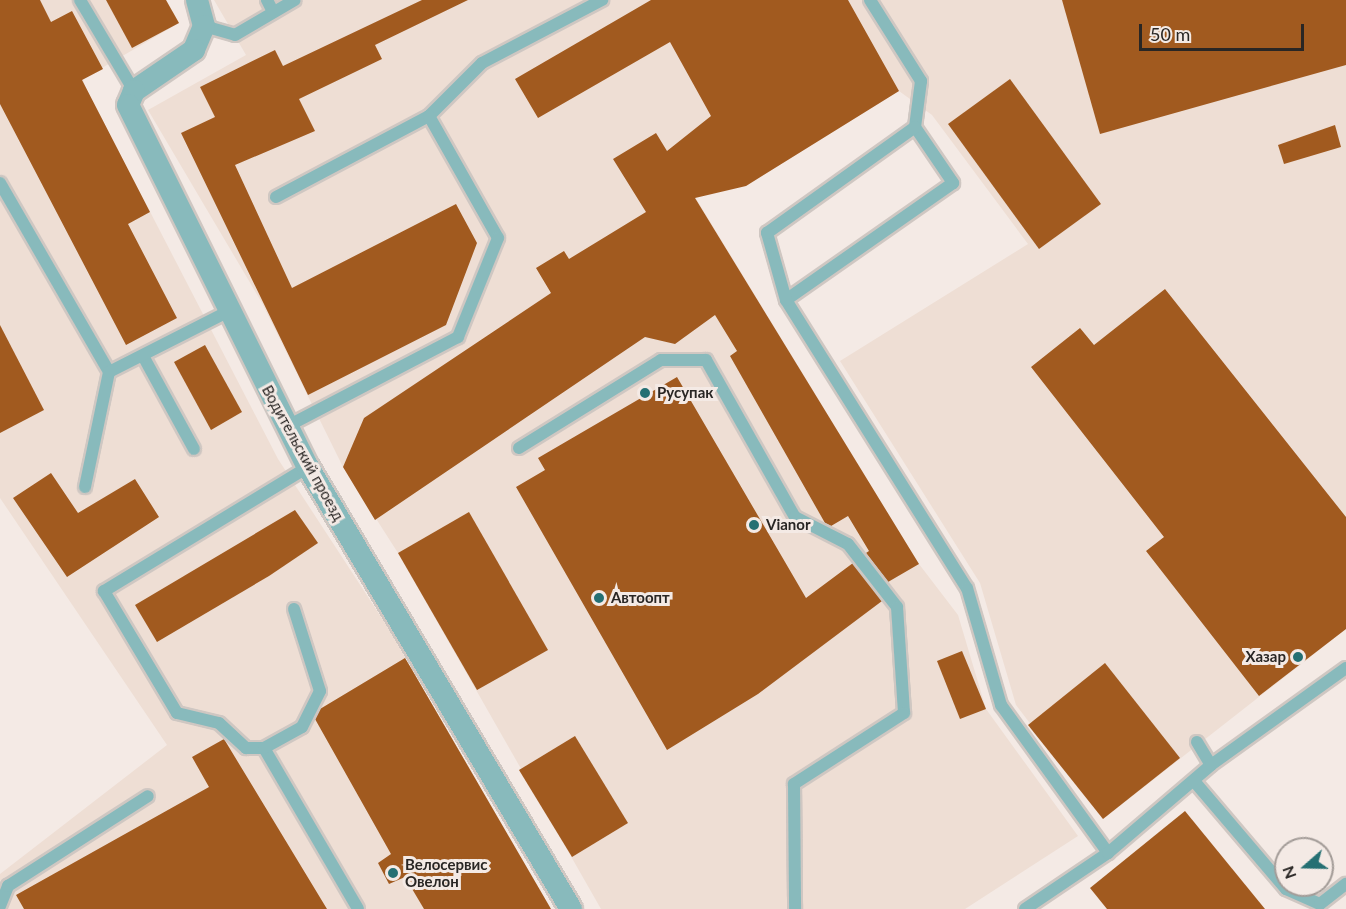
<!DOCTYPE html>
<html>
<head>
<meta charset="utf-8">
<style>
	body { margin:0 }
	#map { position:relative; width:1346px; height:909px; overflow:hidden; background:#f4eae5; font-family:Lato,sans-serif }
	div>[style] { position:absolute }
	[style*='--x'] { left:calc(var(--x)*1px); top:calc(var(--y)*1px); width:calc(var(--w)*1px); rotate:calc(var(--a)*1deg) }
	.built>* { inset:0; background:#eeded4 }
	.building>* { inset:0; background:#a15a1f }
	.roads { filter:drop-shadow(2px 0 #cfc7c2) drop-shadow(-2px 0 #cfc7c2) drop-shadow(0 2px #cfc7c2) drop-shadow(0 -2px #cfc7c2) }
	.service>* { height:12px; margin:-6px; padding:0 6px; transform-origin:6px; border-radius:6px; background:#88babc }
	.minor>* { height:22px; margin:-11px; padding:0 11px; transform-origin:11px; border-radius:11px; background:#88babc }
	.dots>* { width:16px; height:16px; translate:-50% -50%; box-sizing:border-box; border:3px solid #f4eae5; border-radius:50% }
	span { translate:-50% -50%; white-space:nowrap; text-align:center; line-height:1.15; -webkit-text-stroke:6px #f4eae5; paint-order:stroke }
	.poi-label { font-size:15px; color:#292624; font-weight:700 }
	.left { translate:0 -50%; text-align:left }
	.right { translate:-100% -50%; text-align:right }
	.street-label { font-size:15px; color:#292624 }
	.north { position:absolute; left:1274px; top:837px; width:60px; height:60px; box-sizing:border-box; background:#f4eae5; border:2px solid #a39c98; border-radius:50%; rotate:250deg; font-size:16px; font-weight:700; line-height:24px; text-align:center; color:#292624 }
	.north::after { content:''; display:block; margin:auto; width:21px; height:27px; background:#257073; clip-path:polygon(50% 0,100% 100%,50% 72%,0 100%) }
	.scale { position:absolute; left:1139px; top:24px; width:165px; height:27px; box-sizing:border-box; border:3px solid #292624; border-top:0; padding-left:8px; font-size:18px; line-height:21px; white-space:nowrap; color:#292624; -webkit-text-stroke:4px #f4eae5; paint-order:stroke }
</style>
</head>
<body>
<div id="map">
	<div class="built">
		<i style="clip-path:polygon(0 0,166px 0,179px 23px,83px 79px,85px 86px,278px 459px,387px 626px,551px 909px,0 909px,0 874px,167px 745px,0 498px)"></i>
		<i style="clip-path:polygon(214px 0,1346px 0,1346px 629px,1103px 819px,1016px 705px,980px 583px,840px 361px,1028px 244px,932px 115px,899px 91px,746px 186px,689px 187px,919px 564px,958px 615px,986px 709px,1078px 836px,965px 909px,601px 909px,398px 553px,343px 467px,262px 303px,148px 110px,246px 55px)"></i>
	</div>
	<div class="building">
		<i style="clip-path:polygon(0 0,40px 0,51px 22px,72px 11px,103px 69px,82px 80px,150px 212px,128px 224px,177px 318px,126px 345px,0 104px)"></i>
		<i style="clip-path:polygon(106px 0,166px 0,179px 23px,132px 48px)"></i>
		<i style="clip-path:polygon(422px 0,468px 0,375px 45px,382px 59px,299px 99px,315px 131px,235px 165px,292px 288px,456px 204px,477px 243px,446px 325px,308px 395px,181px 133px,215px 117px,200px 87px,275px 50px,283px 66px)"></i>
		<i style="clip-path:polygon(651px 0,848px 0,899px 91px,746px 186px,695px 198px,919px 564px,888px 582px,866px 553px,869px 551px,848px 516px,831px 526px,825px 523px,730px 356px,737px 351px,715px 315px,675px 344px,645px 337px,375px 520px,343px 467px,364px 418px,551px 293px,536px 268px,564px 251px,569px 259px,646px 212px,613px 159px,656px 133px,667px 151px,711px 116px,670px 42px,538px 118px,515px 79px)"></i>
		<i style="clip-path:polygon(1062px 0,1346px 0,1346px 65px,1100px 134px)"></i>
		<i style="clip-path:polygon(1010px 79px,1101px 204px,1039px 249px,948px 124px)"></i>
		<i style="clip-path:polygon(1335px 125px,1341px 147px,1284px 164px,1278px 145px)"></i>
		<i style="clip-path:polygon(1165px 289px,1346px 517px,1346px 629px,1259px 696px,1146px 551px,1164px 537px,1031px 367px,1080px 328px,1094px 345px)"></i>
		<i style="clip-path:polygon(0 325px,44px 410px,0 433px)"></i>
		<i style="clip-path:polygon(205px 345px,242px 412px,211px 430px,174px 362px)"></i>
		<i style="clip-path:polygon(677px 377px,806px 598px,853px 563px,882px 601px,758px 694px,667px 750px,516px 487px,545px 470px,538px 458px)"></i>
		<i style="clip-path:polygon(51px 473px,78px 513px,135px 479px,159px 517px,67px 577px,13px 498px)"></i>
		<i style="clip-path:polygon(295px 510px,318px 543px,269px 576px,157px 642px,135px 605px)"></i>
		<i style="clip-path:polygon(469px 512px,548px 650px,477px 690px,398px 553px)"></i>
		<i style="clip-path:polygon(962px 651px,986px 709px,960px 719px,937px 661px)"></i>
		<i style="clip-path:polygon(405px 658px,411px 668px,551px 909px,424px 909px,405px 877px,389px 884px,378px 863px,391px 854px,315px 719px,320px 709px)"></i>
		<i style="clip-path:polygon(1105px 663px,1180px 758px,1103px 819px,1028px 725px)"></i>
		<i style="clip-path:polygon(575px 736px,628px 823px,572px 857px,519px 770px)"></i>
		<i style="clip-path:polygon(224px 739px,327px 909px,24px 909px,16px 895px,209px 787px,192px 757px)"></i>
		<i style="clip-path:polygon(1185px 811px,1265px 909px,1107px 909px,1090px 888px)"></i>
	</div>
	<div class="roads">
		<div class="service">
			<i style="--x:80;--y:0;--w:106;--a:59.3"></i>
			<i style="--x:267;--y:0;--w:13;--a:63"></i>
			<i style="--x:870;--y:0;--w:96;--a:57.8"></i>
			<i style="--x:921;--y:81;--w:46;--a:97.4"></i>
			<i style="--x:915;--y:127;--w:68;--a:55.8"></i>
			<i style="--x:953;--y:183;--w:204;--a:145"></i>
			<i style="--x:786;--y:300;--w:340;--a:57.9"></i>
			<i style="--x:967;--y:588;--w:122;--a:73.8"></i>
			<i style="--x:1001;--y:705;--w:183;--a:54.1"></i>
			<i style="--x:204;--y:26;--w:32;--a:16"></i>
			<i style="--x:235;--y:35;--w:69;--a:-30.3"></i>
			<i style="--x:429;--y:116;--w:75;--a:-45"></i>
			<i style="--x:482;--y:63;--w:136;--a:-27.7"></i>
			<i style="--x:0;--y:183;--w:218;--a:60"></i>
			<i style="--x:276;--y:197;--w:173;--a:-27.9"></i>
			<i style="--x:429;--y:116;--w:140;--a:60.5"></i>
			<i style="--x:498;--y:238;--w:107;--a:112"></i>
			<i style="--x:458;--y:337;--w:194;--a:152.4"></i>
			<i style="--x:786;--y:300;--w:70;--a:-105.8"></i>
			<i style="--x:767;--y:233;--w:182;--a:-35.6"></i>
			<i style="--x:143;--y:356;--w:106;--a:61.3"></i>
			<i style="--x:519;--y:448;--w:167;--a:-31.8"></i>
			<i style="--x:661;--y:360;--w:45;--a:0"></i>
			<i style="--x:706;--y:360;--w:180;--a:60.5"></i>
			<i style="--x:795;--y:517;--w:59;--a:27"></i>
			<i style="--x:848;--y:544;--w:80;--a:52.1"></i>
			<i style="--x:897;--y:607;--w:106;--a:86.2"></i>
			<i style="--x:904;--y:713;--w:131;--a:147.2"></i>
			<i style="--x:794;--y:784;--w:125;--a:89.5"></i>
			<i style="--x:308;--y:467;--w:239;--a:148.7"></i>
			<i style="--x:104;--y:591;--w:142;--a:59.1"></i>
			<i style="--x:177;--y:713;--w:43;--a:13.4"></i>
			<i style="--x:219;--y:723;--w:37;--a:43"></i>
			<i style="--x:246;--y:748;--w:18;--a:0"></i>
			<i style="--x:264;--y:748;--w:186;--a:59.7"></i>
			<i style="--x:85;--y:487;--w:117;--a:-78.2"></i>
			<i style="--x:109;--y:372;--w:135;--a:-26.9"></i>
			<i style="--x:1197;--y:742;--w:27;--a:59"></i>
			<i style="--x:264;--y:748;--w:43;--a:-28.9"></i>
			<i style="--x:302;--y:727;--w:40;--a:-63.4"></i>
			<i style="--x:320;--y:691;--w:86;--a:-107.6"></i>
			<i style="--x:1194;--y:781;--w:142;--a:49.6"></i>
			<i style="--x:1286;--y:889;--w:37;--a:24"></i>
			<i style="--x:1320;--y:904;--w:33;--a:-38"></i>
			<i style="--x:0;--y:906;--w:22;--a:-68"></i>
			<i style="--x:8;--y:886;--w:166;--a:-32.7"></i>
			<i style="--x:1025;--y:909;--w:100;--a:-34"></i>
			<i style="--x:1108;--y:853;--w:135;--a:-40.5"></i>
			<i style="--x:1211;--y:765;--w:166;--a:-35.7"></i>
		</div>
		<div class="minor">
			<i style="--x:197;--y:0;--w:27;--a:75"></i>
			<i style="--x:204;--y:26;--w:26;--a:113"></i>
			<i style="--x:194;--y:50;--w:73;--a:145.7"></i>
			<i style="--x:134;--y:91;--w:15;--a:113"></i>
			<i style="--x:128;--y:105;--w:404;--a:63.6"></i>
			<i style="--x:308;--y:467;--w:514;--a:59.25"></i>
		</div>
	</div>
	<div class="dots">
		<i style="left:645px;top:393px;background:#257073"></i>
		<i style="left:754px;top:525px;background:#257073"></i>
		<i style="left:599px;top:598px;background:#257073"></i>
		<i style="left:1298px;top:657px;background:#257073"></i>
		<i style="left:393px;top:873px;background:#257073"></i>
	</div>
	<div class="poi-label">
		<span class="left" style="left:657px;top:393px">Русупак</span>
		<span class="left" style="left:766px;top:525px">Vianor</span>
		<span class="left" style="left:611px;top:598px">Автоопт</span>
		<span class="right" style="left:1286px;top:657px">Хазар</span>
		<span class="left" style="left:405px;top:873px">Велосервис<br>Овелон</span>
	</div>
	<div class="street-label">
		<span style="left:303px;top:453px;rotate:61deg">Водительский проезд</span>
	</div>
	<div class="north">N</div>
	<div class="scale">50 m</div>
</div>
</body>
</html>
